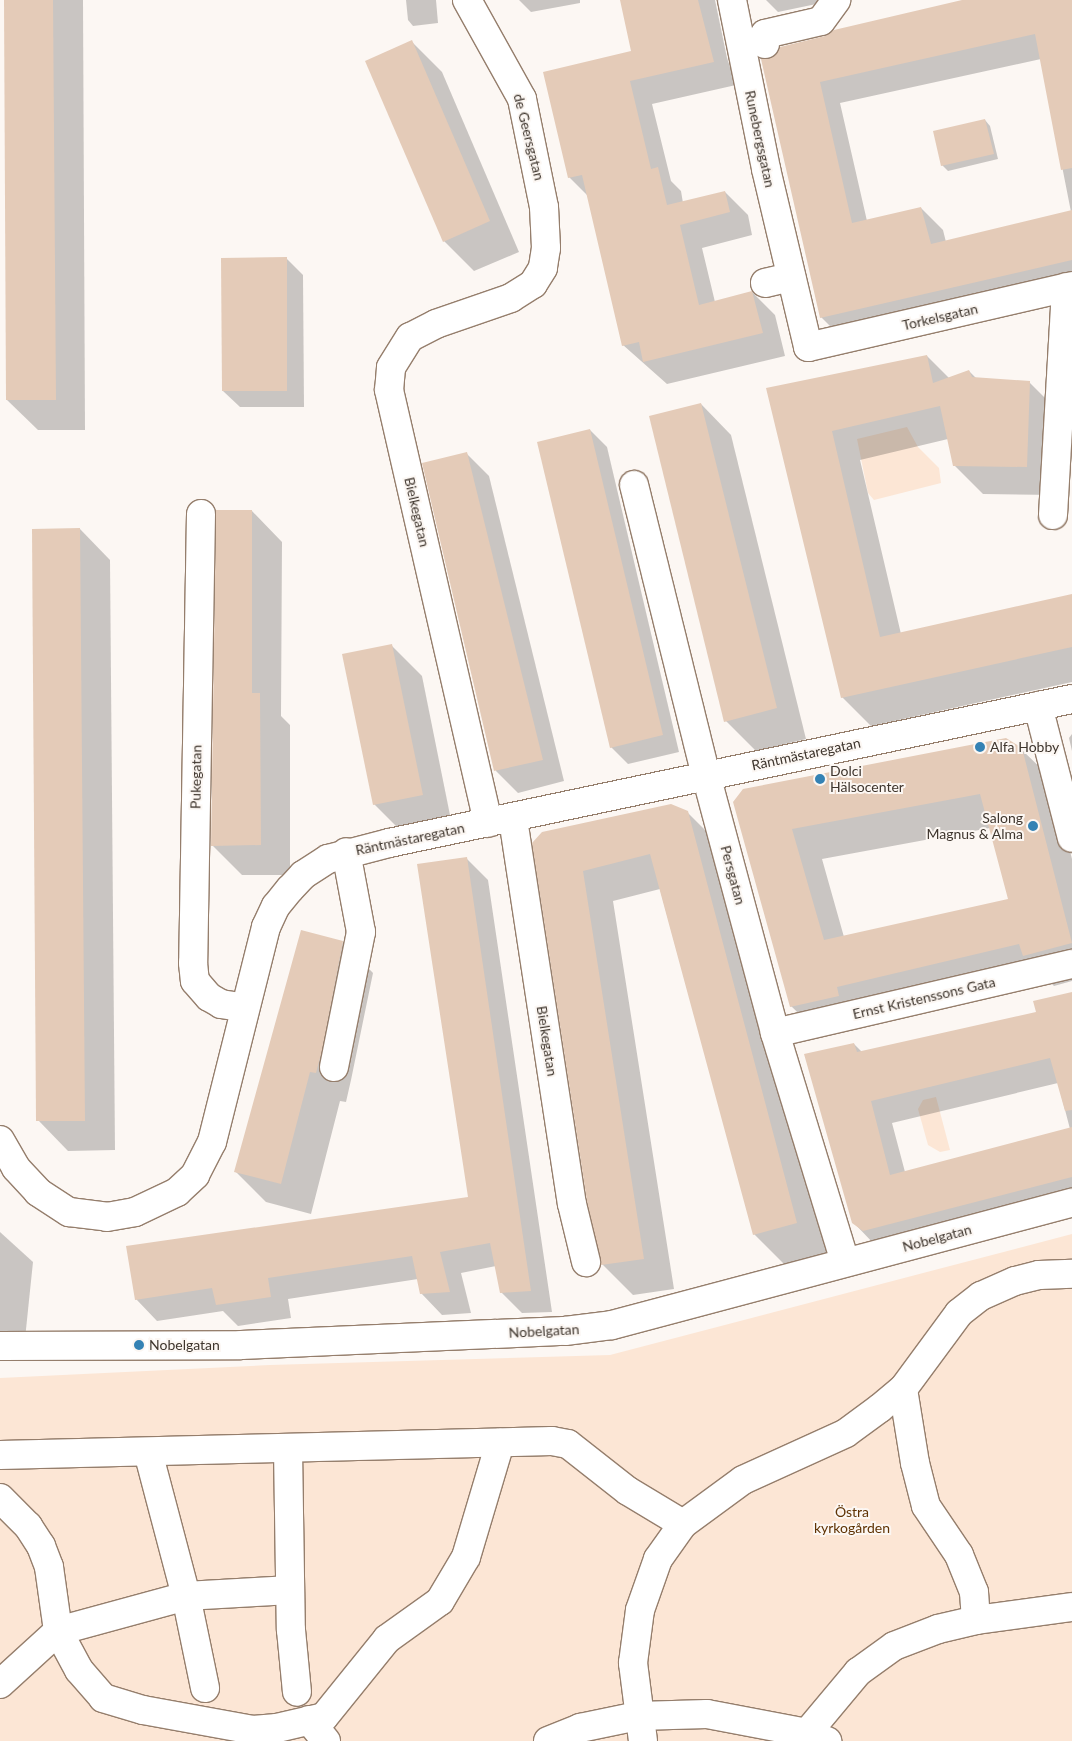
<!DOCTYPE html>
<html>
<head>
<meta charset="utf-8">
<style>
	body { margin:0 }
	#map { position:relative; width:1072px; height:1741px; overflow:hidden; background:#fcf7f3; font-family:Lato,sans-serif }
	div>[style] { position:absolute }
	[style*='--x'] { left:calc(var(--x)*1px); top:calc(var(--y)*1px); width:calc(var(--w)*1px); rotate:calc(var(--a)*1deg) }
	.green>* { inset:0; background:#fce6d5 }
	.shadow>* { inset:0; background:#0003 }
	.building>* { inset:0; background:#e4cbb8 }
	.roads { filter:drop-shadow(1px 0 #957e6c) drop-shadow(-1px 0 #957e6c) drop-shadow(0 1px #957e6c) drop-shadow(0 -1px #957e6c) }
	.minor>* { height:28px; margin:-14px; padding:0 14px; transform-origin:14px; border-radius:14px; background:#fff }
	.dots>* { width:14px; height:14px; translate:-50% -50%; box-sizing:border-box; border:2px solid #fcf7f3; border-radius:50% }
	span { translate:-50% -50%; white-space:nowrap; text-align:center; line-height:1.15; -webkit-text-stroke:4px #fcf7f3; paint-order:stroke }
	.street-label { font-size:14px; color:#3e352d }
	.poi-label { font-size:14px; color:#3e352d }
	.left { translate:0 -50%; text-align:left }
	.right { translate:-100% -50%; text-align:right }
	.park-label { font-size:14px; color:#5f3304 }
</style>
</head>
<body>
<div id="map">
	<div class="green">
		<i style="clip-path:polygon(907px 427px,918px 447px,939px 468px,941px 483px,874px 500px,868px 493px,857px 439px)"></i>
		<i style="clip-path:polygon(936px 1097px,950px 1150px,940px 1152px,928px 1145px,918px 1109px,923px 1100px)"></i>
		<i style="clip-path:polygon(1072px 1234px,1072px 1741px,0 1741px,0 1378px,270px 1365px,610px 1355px)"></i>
	</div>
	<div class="shadow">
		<i style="clip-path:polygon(5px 0,83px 0,85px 430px,38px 430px,7px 400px)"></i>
		<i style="clip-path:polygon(406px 0,436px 0,438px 23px,413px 26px,408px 20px)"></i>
		<i style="clip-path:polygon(519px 0,580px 0,580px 3px,531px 12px)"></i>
		<i style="clip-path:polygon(621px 0,715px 0,727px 58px,736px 85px,652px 104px,671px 181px,681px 191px,683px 203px,725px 192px,748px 215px,752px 235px,702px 248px,715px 302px,752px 292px,775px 315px,785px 356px,667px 384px,623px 345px,588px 196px,569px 177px,632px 52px)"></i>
		<i style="clip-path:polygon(766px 0,826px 0,826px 2px,778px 12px)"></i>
		<i style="clip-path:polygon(evenodd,971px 0,1072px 0,1072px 286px,843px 339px,821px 317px,774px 58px,971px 0,1041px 59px,1071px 212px,946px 242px,943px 230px,921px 208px,867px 221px,840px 103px,1041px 59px)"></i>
		<i style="clip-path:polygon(412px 42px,442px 72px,519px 252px,474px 271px,444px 241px)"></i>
		<i style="clip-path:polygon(985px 120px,990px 126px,998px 159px,948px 171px,942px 165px)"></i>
		<i style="clip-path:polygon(286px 258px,303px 275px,304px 407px,240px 407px,223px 391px)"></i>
		<i style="clip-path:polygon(927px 356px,949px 378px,969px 371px,976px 378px,1029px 382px,1058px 411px,1055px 495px,983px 494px,954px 465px,948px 439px,860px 460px,901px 634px,1072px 595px,1072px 682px,871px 726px,842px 697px,767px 389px)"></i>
		<i style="clip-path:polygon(701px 404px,731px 435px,806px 739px,756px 751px,726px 721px)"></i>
		<i style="clip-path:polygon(590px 430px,607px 447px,679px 752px,628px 764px,611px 747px)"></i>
		<i style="clip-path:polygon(467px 454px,489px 476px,564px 781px,518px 793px,496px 771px,423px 464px)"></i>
		<i style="clip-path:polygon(252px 511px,282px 542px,281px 716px,290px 725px,290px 875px,242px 875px,212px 845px)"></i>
		<i style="clip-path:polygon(80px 529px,110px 560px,115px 1150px,68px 1151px,38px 1120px)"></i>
		<i style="clip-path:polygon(392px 646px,422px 676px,452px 825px,404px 834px,374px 804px)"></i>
		<i style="clip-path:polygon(1072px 734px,1072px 751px,1069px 738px)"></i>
		<i style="clip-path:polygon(evenodd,1021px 749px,1052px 779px,1072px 859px,1072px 981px,1054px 986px,1044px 976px,866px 1017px,868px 1026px,822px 1036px,791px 1006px,744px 790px,1021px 749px,990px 828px,1009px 900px,844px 937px,822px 859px,990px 828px)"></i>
		<i style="clip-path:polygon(687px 812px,718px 843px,827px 1253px,784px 1264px,754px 1234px,660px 889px,613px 901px,674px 1289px,633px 1295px,602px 1264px,534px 843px)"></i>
		<i style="clip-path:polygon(467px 859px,488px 880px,552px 1312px,522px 1313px,501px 1292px,496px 1266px,461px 1273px,471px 1313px,442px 1315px,421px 1293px,418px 1279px,288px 1299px,291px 1318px,238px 1326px,223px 1311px,157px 1321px,136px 1299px,469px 1198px)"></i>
		<i style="clip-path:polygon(343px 942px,373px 973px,351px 1080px,346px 1102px,340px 1101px,311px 1214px,266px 1202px,236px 1172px)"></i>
		<i style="clip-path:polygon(evenodd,1072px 993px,1072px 1204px,875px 1245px,853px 1222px,854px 1044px,862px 1052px,1038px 1013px,1072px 993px,1058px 1083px,1070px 1129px,905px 1172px,892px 1123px,1058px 1083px)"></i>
		<i style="clip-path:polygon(0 1232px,33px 1262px,25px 1339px,0 1336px)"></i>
	</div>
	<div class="building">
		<i style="clip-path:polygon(4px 0,53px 0,56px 400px,6px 400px)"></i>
		<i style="clip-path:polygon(620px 0,698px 0,714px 62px,630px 81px,651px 169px,658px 167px,667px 205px,725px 191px,730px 212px,680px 225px,699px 305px,752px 291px,763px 333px,643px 362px,639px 342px,622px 346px,582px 175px,568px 178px,543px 72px,631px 51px)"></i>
		<i style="clip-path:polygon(962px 0,1072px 0,1072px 168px,1061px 170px,1035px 34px,820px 82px,852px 223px,921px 207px,931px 244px,1072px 210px,1072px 260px,820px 318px,761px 59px,773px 57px,780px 47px,825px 36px,834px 30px)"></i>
		<i style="clip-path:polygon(412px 40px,490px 221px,443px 242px,365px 61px)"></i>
		<i style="clip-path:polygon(985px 119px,994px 154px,941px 166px,933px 131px)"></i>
		<i style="clip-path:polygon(287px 257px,287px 391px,222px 391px,221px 258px)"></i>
		<i style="clip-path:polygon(927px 355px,933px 383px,969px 370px,972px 377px,1030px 381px,1027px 467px,953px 466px,940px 406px,832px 431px,880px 637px,1072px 594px,1072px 647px,841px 698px,766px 388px)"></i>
		<i style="clip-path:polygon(701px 403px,777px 708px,724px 722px,649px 416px)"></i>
		<i style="clip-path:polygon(590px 429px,663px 735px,610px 748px,537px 442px)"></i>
		<i style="clip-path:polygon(467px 452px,543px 760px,494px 771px,422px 463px)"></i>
		<i style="clip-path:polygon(216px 510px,252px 510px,252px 693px,260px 693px,261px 845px,211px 846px)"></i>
		<i style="clip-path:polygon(80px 528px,85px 1121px,36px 1121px,32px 529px)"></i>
		<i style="clip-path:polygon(392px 644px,423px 795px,373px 805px,342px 654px)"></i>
		<i style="clip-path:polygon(evenodd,1006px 738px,1022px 748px,1072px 943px,1023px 956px,1019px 944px,837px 987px,839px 996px,790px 1007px,733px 802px,743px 789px,1006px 738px,980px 794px,1008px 899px,824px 940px,792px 829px,980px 794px)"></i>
		<i style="clip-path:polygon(671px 804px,688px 811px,797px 1223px,753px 1235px,650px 854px,583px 871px,644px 1259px,601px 1265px,587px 1201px,532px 843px,542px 832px)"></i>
		<i style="clip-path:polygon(467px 857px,531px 1291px,500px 1293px,490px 1243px,440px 1252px,450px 1292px,420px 1294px,412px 1256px,268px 1278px,271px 1297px,216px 1305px,212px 1288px,135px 1300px,126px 1246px,468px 1197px,417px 864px)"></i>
		<i style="clip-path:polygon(301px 930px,343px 941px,322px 1050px,316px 1073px,310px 1072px,281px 1184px,234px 1172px)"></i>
		<i style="clip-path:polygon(1072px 992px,1072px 1110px,1065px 1111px,1050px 1058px,871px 1101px,890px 1175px,1072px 1127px,1072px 1177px,863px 1231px,852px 1223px,804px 1054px,854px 1043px,857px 1052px,1036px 1012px,1033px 1001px)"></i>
	</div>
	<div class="roads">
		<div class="minor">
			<i style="--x:467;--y:0;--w:113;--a:60.9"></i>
			<i style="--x:522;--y:99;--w:110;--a:78.5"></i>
			<i style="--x:544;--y:207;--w:41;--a:87.2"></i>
			<i style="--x:546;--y:248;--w:20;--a:99"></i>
			<i style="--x:543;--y:268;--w:19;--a:122"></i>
			<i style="--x:533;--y:284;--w:26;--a:148"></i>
			<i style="--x:511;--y:298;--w:79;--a:160.9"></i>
			<i style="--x:436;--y:324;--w:29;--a:153"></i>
			<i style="--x:410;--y:337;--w:36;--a:122"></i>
			<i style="--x:391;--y:368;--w:22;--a:95"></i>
			<i style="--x:389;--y:390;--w:444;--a:77.1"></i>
			<i style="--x:732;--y:0;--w:172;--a:78.6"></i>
			<i style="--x:766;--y:169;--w:183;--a:76.7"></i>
			<i style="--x:808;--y:347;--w:271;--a:-13"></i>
			<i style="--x:765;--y:44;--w:10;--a:-90"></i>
			<i style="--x:765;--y:34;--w:57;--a:-13.1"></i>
			<i style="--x:821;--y:21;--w:26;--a:-54"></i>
			<i style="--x:765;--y:283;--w:27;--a:-13"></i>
			<i style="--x:634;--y:485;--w:299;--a:76.1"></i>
			<i style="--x:706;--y:775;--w:267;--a:75"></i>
			<i style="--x:775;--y:1033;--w:239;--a:73"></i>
			<i style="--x:201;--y:514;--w:449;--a:91"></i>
			<i style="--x:193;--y:963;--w:18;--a:84"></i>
			<i style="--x:195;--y:981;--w:21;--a:49"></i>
			<i style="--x:209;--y:997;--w:14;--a:30"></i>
			<i style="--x:221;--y:1004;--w:24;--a:9"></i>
			<i style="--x:1053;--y:515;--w:228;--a:-86.7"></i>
			<i style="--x:1038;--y:706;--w:136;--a:75.6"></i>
			<i style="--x:513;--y:819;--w:389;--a:81.3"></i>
			<i style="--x:572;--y:1204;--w:60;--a:76.4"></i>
			<i style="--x:775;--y:1033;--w:305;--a:-13.1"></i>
			<i style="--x:334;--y:1067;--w:138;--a:-78.7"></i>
			<i style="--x:361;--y:932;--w:81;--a:-100.6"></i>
			<i style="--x:0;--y:1140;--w:32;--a:60"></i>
			<i style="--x:16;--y:1168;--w:33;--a:47"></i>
			<i style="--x:38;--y:1192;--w:37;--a:33"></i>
			<i style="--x:69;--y:1212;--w:38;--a:7"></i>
			<i style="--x:107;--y:1217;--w:28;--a:-10"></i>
			<i style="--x:135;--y:1212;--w:47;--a:-25.5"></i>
			<i style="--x:177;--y:1192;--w:25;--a:-43"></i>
			<i style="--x:195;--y:1175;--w:37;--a:-63"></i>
			<i style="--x:212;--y:1142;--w:222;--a:-75.9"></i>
			<i style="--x:266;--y:927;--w:23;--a:-65"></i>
			<i style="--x:276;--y:906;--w:22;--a:-51"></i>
			<i style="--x:290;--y:889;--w:19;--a:-47"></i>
			<i style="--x:303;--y:875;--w:30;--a:-33"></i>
			<i style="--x:328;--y:859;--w:63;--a:-14.7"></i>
			<i style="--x:389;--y:843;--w:698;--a:-11.91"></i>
			<i style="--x:0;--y:1346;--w:241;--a:-0.2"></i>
			<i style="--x:241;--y:1345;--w:324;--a:-2.5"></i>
			<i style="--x:565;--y:1331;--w:47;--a:-7.3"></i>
			<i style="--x:612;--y:1325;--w:476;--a:-14.9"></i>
			<i style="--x:903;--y:1389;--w:75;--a:80.8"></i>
			<i style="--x:915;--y:1463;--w:44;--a:75.7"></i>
			<i style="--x:926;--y:1506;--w:59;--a:56"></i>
			<i style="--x:959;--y:1555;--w:40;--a:68"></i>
			<i style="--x:974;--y:1592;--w:28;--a:86"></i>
			<i style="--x:288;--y:1449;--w:181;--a:89.1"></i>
			<i style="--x:291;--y:1630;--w:62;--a:84.5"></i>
			<i style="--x:148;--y:1452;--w:149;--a:75.2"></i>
			<i style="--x:186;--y:1596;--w:94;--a:78.3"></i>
			<i style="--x:0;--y:1455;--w:552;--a:-1.45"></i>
			<i style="--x:552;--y:1441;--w:16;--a:11"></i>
			<i style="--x:568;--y:1444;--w:76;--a:38.1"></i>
			<i style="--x:628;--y:1491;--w:64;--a:31"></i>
			<i style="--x:683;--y:1524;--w:74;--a:-36.3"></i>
			<i style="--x:743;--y:1480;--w:113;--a:-24.5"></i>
			<i style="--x:846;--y:1433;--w:42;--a:-36.3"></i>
			<i style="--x:880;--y:1408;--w:30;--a:-40"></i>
			<i style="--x:903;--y:1389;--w:94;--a:-53.6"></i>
			<i style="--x:959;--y:1313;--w:28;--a:-38"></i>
			<i style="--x:981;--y:1296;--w:37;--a:-24"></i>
			<i style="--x:1015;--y:1281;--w:25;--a:-14"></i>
			<i style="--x:1039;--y:1275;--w:33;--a:-2"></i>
			<i style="--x:0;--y:1498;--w:40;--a:45"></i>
			<i style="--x:28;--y:1526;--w:24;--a:57"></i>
			<i style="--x:41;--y:1546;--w:22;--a:69"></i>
			<i style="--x:49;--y:1567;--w:65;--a:82"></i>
			<i style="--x:58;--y:1631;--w:44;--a:61.7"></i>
			<i style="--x:79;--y:1670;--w:37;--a:49"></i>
			<i style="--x:103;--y:1698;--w:42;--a:16.7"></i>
			<i style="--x:143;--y:1710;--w:112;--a:10.3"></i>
			<i style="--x:253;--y:1730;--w:24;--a:-5"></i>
			<i style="--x:277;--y:1728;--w:48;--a:-13.2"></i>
			<i style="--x:324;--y:1717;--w:100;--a:-51.1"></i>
			<i style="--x:387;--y:1639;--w:65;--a:-35.6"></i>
			<i style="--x:440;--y:1601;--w:51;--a:-59.4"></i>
			<i style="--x:466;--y:1557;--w:119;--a:-73.4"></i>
			<i style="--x:0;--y:1684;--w:79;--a:-42.4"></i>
			<i style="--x:58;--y:1631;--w:133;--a:-15.3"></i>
			<i style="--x:186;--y:1596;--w:104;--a:-3.3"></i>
			<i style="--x:309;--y:1720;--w:27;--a:51"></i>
			<i style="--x:807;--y:1733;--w:80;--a:-50.1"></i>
			<i style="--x:858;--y:1672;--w:44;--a:-35.8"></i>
			<i style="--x:894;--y:1646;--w:47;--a:-21.1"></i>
			<i style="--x:938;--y:1629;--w:39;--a:-13"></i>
			<i style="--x:976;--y:1620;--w:97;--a:-7.7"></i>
			<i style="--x:548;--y:1741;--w:35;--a:-22"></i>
			<i style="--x:580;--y:1728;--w:59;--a:-11.7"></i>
			<i style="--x:638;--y:1716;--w:69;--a:-1.7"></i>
			<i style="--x:707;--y:1714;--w:102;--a:10.8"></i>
			<i style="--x:807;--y:1733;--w:22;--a:22"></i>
			<i style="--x:643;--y:1741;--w:79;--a:-97.3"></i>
			<i style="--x:633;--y:1663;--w:53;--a:-82.5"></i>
			<i style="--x:640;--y:1610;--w:54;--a:-70.6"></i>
			<i style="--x:658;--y:1559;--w:43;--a:-54.5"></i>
		</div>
	</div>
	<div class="dots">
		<i style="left:980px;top:747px;background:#3482b4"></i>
		<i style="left:820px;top:779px;background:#3482b4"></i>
		<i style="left:1033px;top:826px;background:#3482b4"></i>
		<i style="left:139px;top:1345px;background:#3482b4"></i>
	</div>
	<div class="street-label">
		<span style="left:529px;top:137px;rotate:76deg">de Geersgatan</span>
		<span style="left:760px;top:139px;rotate:78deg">Runebergsgatan</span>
		<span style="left:940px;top:317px;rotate:-13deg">Torkelsgatan</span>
		<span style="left:417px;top:512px;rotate:77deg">Bielkegatan</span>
		<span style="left:806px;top:754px;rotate:-12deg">Räntmästaregatan</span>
		<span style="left:196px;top:777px;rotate:-89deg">Pukegatan</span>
		<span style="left:410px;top:839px;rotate:-12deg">Räntmästaregatan</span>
		<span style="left:733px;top:875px;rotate:75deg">Persgatan</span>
		<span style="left:924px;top:998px;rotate:-13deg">Ernst Kristenssons Gata</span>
		<span style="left:547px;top:1041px;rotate:81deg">Bielkegatan</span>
		<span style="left:937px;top:1238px;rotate:-15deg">Nobelgatan</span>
		<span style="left:544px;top:1331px;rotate:-3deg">Nobelgatan</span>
	</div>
	<div class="poi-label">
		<span class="left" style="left:990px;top:747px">Alfa Hobby</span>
		<span class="left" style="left:830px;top:779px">Dolci<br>Hälsocenter</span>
		<span class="right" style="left:1023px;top:826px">Salong<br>Magnus &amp; Alma</span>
		<span class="left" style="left:149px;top:1345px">Nobelgatan</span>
	</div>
	<div class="park-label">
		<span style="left:852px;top:1520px">Östra<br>kyrkogården</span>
	</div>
</div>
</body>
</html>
